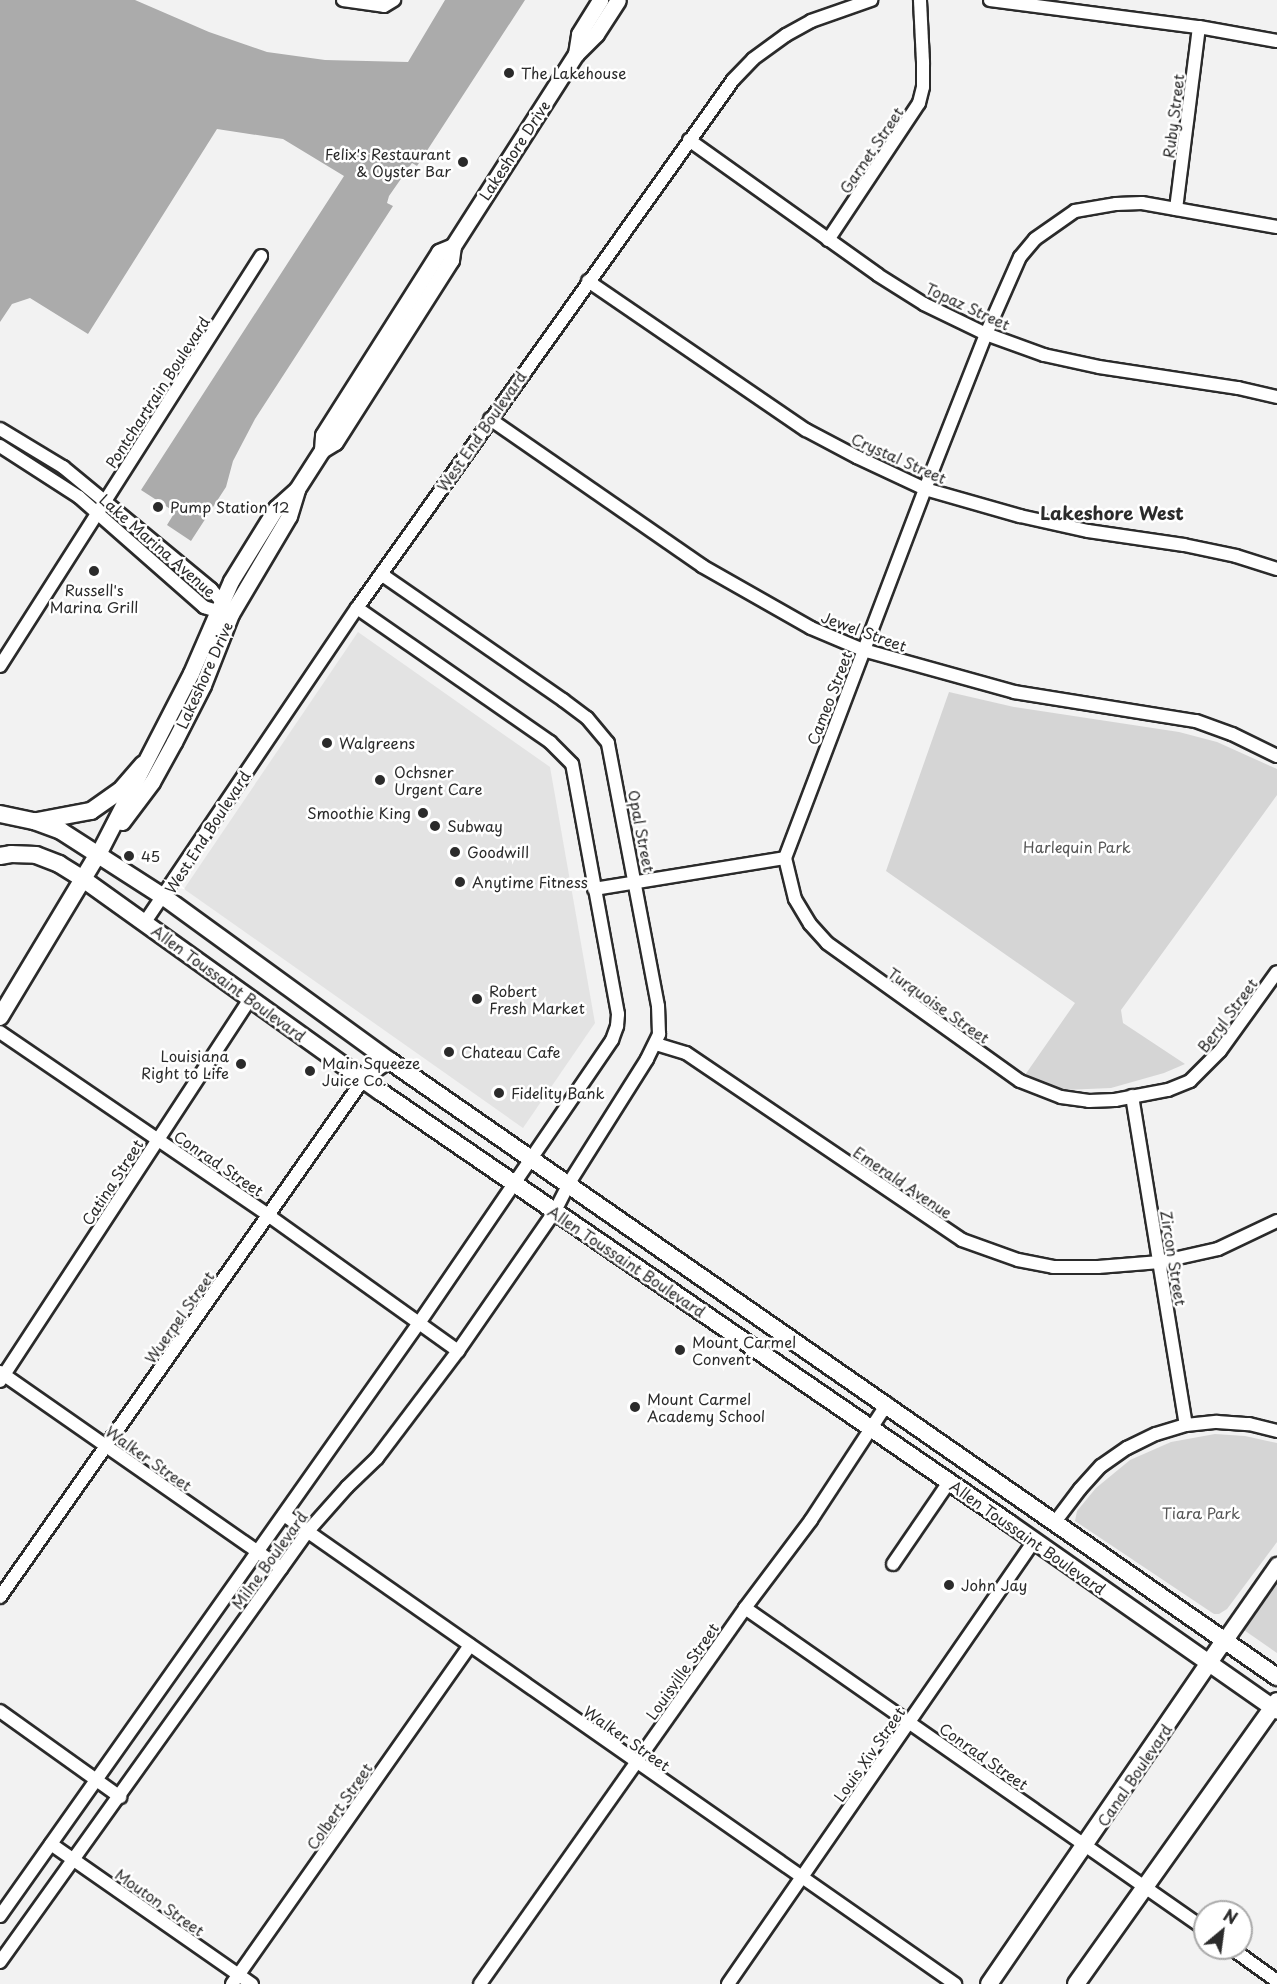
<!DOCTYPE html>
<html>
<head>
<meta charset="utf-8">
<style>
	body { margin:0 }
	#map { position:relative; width:1277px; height:1984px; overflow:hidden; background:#f2f2f2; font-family:"Playpen Sans",sans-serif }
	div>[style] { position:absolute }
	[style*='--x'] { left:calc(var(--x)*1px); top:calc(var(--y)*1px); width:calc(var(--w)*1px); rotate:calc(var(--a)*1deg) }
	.built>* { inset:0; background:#e3e3e3 }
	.green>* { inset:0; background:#d5d5d5 }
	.water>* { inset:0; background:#ababab }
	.roads { filter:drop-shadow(2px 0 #2b2b2b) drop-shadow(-2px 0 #2b2b2b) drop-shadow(0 2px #2b2b2b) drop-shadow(0 -2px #2b2b2b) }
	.minor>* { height:12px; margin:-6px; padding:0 6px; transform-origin:6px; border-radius:6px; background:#fff }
	.tertiary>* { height:15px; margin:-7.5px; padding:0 7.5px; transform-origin:7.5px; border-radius:7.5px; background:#fff }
	.secondary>* { height:16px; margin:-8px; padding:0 8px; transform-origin:8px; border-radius:8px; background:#fff }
	.dots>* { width:16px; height:16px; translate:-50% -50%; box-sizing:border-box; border:3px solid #fff; border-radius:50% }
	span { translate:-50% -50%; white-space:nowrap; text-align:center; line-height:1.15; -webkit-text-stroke:5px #fff; paint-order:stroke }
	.poi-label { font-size:15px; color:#2b2b2b }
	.left { translate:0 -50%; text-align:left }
	.right { translate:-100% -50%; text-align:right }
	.street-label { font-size:15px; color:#2b2b2b }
	.park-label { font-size:15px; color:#565656 }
	.quarter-label { font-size:18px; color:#2b2b2b; font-weight:700 }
	.north { position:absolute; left:1193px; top:1900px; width:60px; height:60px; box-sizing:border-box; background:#fff; border:2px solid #aaa; border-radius:50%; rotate:29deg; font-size:16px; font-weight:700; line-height:24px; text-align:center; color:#2b2b2b }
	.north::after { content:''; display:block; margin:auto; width:21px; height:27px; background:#2b2b2b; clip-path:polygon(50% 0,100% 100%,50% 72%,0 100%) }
</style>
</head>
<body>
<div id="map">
	<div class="built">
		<i style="clip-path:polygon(358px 632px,550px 767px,595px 1023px,523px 1128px,184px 889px)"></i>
	</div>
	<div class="green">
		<i style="clip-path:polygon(949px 692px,1014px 707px,1179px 732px,1217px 742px,1277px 769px,1277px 795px,1121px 1010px,1123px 1023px,1185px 1064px,1164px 1073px,1111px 1088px,1064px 1090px,1044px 1085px,1025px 1075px,1075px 1003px,886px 871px)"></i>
		<i style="clip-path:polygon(1215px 1434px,1245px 1436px,1277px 1443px,1277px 1542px,1227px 1609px,1219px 1614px,1214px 1614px,1075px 1521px,1077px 1511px,1096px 1488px,1130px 1460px,1171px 1442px)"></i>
		<i style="clip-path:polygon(1277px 1574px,1277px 1653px,1241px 1628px)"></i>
	</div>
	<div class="water">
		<i style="clip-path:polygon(0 0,135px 0,209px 32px,267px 52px,325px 60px,408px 62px,445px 0,525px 0,417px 166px,412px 163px,389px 196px,387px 203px,393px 206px,255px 419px,233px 461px,226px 487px,191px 541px,167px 525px,175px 512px,141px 490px,344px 176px,283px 139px,217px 129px,88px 334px,30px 298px,12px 304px,0 322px)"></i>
	</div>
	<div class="roads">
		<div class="minor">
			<i style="--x:343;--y:0;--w:41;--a:8.3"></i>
			<i style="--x:384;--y:6;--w:12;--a:-31"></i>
			<i style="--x:990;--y:0;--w:211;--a:7.4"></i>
			<i style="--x:1199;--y:27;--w:79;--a:10.2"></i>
			<i style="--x:689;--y:140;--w:232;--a:35.5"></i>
			<i style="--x:878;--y:275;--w:54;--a:32.2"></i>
			<i style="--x:924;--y:304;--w:69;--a:25.8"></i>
			<i style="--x:986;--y:334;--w:62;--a:19.9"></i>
			<i style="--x:1044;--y:355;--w:56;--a:12.3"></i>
			<i style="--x:1099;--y:367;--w:141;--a:8.6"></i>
			<i style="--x:1238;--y:388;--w:40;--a:13"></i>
			<i style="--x:1176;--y:209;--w:183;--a:-82.8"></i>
			<i style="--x:828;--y:240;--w:164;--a:-56.4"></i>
			<i style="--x:919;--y:103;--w:16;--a:-76"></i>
			<i style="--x:923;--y:87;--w:25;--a:-90"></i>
			<i style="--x:923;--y:62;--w:62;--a:-92.8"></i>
			<i style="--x:588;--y:281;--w:264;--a:34.4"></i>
			<i style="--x:806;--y:430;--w:58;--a:27.9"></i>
			<i style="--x:857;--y:457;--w:75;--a:25.2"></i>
			<i style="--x:925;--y:489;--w:99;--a:15.9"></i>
			<i style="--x:1020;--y:516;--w:70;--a:12.4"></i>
			<i style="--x:1088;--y:531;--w:97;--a:8.3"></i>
			<i style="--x:1184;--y:545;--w:53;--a:11.9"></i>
			<i style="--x:1236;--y:556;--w:43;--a:17.6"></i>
			<i style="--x:490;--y:419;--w:258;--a:34.7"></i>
			<i style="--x:702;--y:566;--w:125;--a:29.6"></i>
			<i style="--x:811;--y:628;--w:56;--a:22.9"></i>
			<i style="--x:863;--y:650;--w:157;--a:15.5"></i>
			<i style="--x:1014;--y:692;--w:184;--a:9.1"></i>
			<i style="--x:1196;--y:721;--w:38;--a:20"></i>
			<i style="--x:1232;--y:734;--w:50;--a:26.1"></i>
			<i style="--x:0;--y:429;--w:74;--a:31.1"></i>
			<i style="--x:63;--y:467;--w:192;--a:39.5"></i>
			<i style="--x:211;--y:589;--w:25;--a:50"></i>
			<i style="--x:0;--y:446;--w:94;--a:32.8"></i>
			<i style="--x:79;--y:497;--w:167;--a:41.3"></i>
			<i style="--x:204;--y:607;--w:21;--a:17"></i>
			<i style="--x:0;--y:666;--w:486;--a:-57.5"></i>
			<i style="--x:785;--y:858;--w:395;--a:-69.2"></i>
			<i style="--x:925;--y:489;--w:167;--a:-68.5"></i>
			<i style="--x:986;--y:334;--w:84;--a:-66.2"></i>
			<i style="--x:1020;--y:257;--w:23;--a:-50"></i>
			<i style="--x:1035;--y:239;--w:49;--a:-35"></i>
			<i style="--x:1075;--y:211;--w:42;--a:-9.7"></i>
			<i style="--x:1116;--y:204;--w:26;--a:-2"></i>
			<i style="--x:1142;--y:203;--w:137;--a:10.1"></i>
			<i style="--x:785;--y:858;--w:42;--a:76.3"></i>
			<i style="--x:795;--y:899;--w:29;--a:59"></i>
			<i style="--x:810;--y:924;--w:25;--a:48"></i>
			<i style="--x:827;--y:943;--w:237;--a:35.6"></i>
			<i style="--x:1020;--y:1081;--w:44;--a:21.3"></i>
			<i style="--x:1061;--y:1097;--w:28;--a:8"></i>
			<i style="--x:1089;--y:1101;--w:26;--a:-2"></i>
			<i style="--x:1115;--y:1100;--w:54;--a:-10.7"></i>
			<i style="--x:1168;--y:1090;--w:24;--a:-22"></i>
			<i style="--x:1190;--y:1081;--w:42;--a:-45"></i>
			<i style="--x:1220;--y:1051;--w:97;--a:-54.2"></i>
			<i style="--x:594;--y:889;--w:193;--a:-9.2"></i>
			<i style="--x:145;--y:922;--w:379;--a:-56"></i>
			<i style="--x:357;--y:608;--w:648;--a:-54.54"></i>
			<i style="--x:733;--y:80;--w:29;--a:-46"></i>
			<i style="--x:753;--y:59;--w:41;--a:-36"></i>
			<i style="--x:786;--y:35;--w:29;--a:-29"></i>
			<i style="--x:811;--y:21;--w:64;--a:-19.3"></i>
			<i style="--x:0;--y:1032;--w:325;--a:34.3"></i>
			<i style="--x:268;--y:1215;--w:234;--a:35.6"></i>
			<i style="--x:656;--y:1044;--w:31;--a:17"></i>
			<i style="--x:686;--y:1053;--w:333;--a:34.1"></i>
			<i style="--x:962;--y:1240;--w:59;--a:19.7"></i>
			<i style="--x:1018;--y:1260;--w:36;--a:11"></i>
			<i style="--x:1053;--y:1267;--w:45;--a:0"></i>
			<i style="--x:1098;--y:1267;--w:62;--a:-4.6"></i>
			<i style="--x:1160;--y:1262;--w:59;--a:-12.6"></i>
			<i style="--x:1218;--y:1249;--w:65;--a:-25.4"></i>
			<i style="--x:1132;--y:1096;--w:333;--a:80.7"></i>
			<i style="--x:0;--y:1372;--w:343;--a:34.9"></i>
			<i style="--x:0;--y:1381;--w:457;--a:-56.8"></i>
			<i style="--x:284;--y:1515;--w:819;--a:34.95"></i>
			<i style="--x:1055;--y:1522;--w:41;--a:-52.9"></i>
			<i style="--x:1080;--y:1489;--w:31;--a:-48"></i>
			<i style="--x:1101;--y:1466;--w:32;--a:-35"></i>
			<i style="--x:1127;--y:1448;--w:32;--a:-26"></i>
			<i style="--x:1156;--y:1434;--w:31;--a:-17"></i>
			<i style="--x:1186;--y:1425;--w:31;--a:-6"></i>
			<i style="--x:1217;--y:1422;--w:32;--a:4"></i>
			<i style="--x:1249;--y:1424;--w:29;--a:14"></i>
			<i style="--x:893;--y:1564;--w:99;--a:-55.7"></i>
			<i style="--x:0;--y:1597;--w:632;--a:-54.93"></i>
			<i style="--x:363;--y:1080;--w:33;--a:-35"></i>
			<i style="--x:745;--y:1608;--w:561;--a:34.91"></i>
			<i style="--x:0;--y:1711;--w:148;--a:35.6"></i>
			<i style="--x:51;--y:1844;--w:245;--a:34.9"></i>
			<i style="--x:0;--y:1916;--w:726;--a:-54.76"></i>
			<i style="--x:419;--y:1323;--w:343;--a:-55.7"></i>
			<i style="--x:612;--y:1040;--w:15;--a:-70"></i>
			<i style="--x:617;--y:1026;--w:12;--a:-85"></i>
			<i style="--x:618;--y:1014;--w:254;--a:-100.4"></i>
			<i style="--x:572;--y:764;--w:31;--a:-135"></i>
			<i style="--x:550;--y:742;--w:235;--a:-145.2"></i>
			<i style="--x:1231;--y:1948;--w:57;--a:35.7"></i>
			<i style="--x:0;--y:1962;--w:530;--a:-54.45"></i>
			<i style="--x:308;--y:1531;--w:59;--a:-48.4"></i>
			<i style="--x:347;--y:1487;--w:42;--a:-44"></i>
			<i style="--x:377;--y:1458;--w:134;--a:-52.9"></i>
			<i style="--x:458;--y:1351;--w:170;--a:-55.3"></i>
			<i style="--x:555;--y:1211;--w:31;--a:-63"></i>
			<i style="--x:569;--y:1183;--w:146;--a:-57.8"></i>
			<i style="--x:647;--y:1059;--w:28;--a:-64"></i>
			<i style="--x:659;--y:1034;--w:28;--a:-92"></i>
			<i style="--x:658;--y:1006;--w:268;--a:-100.8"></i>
			<i style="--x:608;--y:743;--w:33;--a:-130"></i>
			<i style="--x:587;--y:718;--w:30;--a:-143"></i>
			<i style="--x:563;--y:700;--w:221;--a:-145.3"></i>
			<i style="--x:232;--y:1984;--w:414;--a:-54.9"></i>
			<i style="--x:480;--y:1984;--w:460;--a:-54.8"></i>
			<i style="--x:745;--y:1608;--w:110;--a:-53.1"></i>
			<i style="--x:811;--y:1520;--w:139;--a:-56.8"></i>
			<i style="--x:728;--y:1984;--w:538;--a:-55.37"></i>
		</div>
		<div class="tertiary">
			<i style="--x:576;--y:54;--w:20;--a:-81"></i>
			<i style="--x:579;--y:34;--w:40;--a:-58"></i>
			<i style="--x:322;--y:450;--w:15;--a:-86"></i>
			<i style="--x:323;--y:435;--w:217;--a:-57.6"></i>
			<i style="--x:439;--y:252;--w:15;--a:-23"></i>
			<i style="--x:122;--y:822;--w:50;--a:-53.1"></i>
			<i style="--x:152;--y:782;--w:46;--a:-61.2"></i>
			<i style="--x:174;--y:742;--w:64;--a:-63"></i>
			<i style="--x:203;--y:685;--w:76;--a:-68.5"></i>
			<i style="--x:231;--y:614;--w:114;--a:-59.4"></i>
			<i style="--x:289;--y:516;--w:28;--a:-73"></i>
			<i style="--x:98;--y:854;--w:203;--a:-62.8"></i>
			<i style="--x:191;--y:673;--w:100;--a:-66.5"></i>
			<i style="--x:231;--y:581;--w:86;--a:-58.3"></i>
			<i style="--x:276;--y:508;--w:28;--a:-42"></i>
			<i style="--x:297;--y:489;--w:46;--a:-57.3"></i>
			<i style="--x:322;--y:450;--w:15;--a:-32"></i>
			<i style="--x:335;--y:442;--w:216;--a:-57.5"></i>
			<i style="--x:451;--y:260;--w:14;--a:-82"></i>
			<i style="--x:453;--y:246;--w:228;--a:-57.4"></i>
			<i style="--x:576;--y:54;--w:28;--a:-45"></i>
			<i style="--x:596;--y:34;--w:40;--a:-57.1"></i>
			<i style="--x:1224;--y:1641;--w:93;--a:-55.1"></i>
		</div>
		<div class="secondary">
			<i style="--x:0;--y:814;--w:35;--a:12"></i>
			<i style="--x:34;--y:821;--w:29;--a:20"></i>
			<i style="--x:61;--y:831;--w:122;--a:32.7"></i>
			<i style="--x:164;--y:897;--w:279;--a:36"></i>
			<i style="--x:390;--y:1061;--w:1080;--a:34.78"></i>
			<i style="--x:37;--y:821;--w:55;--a:-10.5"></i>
			<i style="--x:91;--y:811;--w:35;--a:-35"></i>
			<i style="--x:120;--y:791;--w:35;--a:-49"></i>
			<i style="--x:0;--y:856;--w:11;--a:-10"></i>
			<i style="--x:11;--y:854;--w:25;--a:2"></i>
			<i style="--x:36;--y:855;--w:25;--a:21"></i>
			<i style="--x:59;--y:864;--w:28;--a:32"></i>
			<i style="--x:83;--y:879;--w:366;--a:35.6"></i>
			<i style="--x:381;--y:1092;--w:762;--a:34.46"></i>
			<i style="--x:1009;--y:1523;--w:327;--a:35"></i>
			<i style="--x:0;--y:1017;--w:190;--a:-59"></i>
			<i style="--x:989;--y:1984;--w:416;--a:-55.6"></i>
			<i style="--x:1076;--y:1984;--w:347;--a:-54.6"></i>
		</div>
	</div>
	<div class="dots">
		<i style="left:509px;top:73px;background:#2b2b2b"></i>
		<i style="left:463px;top:162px;background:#2b2b2b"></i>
		<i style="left:158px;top:507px;background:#2b2b2b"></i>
		<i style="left:94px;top:571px;background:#2b2b2b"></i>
		<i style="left:327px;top:743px;background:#2b2b2b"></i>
		<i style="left:380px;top:780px;background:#2b2b2b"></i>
		<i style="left:423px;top:813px;background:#2b2b2b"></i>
		<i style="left:435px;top:826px;background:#2b2b2b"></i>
		<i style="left:455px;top:852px;background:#2b2b2b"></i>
		<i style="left:129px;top:856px;background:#2b2b2b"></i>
		<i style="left:460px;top:882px;background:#2b2b2b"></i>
		<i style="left:477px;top:999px;background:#2b2b2b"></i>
		<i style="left:449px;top:1052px;background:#2b2b2b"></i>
		<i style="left:241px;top:1064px;background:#2b2b2b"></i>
		<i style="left:310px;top:1071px;background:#2b2b2b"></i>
		<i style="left:499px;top:1093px;background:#2b2b2b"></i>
		<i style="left:680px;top:1350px;background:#2b2b2b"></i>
		<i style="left:635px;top:1407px;background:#2b2b2b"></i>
		<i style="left:949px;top:1585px;background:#2b2b2b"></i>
	</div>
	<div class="poi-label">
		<span class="left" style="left:521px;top:73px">The Lakehouse</span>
		<span class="right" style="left:451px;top:162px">Felix's Restaurant<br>&amp; Oyster Bar</span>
		<span class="left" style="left:170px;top:507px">Pump Station 12</span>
		<span style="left:94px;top:598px">Russell's<br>Marina Grill</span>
		<span class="left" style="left:339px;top:743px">Walgreens</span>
		<span class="left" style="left:394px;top:780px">Ochsner<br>Urgent Care</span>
		<span class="right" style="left:411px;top:813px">Smoothie King</span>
		<span class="left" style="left:447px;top:826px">Subway</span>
		<span class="left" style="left:467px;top:852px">Goodwill</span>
		<span class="left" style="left:141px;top:856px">45</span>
		<span class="left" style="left:472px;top:882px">Anytime Fitness</span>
		<span class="left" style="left:489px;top:999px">Robert<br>Fresh Market</span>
		<span class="left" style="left:461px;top:1052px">Chateau Cafe</span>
		<span class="right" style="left:229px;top:1064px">Louisiana<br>Right to Life</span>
		<span class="left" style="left:322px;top:1071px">Main Squeeze<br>Juice Co.</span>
		<span class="left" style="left:511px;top:1093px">Fidelity Bank</span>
		<span class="left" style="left:692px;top:1350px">Mount Carmel<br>Convent</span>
		<span class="left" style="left:647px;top:1407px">Mount Carmel<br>Academy School</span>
		<span class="left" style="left:961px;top:1585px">John Jay</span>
	</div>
	<div class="street-label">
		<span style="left:1173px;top:116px;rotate:-83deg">Ruby Street</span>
		<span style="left:514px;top:150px;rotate:-57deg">Lakeshore Drive</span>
		<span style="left:871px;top:150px;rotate:-56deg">Garnet Street</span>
		<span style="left:968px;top:306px;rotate:25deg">Topaz Street</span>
		<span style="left:157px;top:392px;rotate:-57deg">Pontchartrain Boulevard</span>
		<span style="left:481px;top:431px;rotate:-55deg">West End Boulevard</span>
		<span style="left:899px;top:458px;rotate:24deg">Crystal Street</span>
		<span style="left:158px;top:545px;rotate:41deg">Lake Marina Avenue</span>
		<span style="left:864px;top:631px;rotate:20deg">Jewel Street</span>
		<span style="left:204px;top:675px;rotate:-66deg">Lakeshore Drive</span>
		<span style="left:829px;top:698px;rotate:-69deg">Cameo Street</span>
		<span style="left:642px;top:831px;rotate:79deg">Opal Street</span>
		<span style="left:207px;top:832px;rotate:-57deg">West End Boulevard</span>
		<span style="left:229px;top:983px;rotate:36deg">Allen Toussaint Boulevard</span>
		<span style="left:939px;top:1005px;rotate:35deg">Turquoise Street</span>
		<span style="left:1227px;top:1015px;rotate:-53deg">Beryl Street</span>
		<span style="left:219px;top:1163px;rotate:34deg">Conrad Street</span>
		<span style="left:112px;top:1182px;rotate:-57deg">Catina Street</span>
		<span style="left:903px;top:1182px;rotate:34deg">Emerald Avenue</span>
		<span style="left:1174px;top:1258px;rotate:81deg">Zircon Street</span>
		<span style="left:627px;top:1261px;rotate:34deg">Allen Toussaint Boulevard</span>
		<span style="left:179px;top:1317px;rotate:-55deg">Wuerpel Street</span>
		<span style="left:149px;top:1458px;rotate:35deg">Walker Street</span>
		<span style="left:1028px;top:1537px;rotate:35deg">Allen Toussaint Boulevard</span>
		<span style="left:269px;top:1560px;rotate:-54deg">Milne Boulevard</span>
		<span style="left:682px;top:1671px;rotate:-55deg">Louisville Street</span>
		<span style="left:627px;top:1738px;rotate:35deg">Walker Street</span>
		<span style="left:869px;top:1754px;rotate:-55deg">Louis Xiv Street</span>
		<span style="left:984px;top:1756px;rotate:35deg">Conrad Street</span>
		<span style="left:1134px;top:1775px;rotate:-56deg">Canal Boulevard</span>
		<span style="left:339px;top:1806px;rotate:-55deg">Colbert Street</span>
		<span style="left:160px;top:1902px;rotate:35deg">Mouton Street</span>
	</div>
	<div class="park-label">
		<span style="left:1077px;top:847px">Harlequin Park</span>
		<span style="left:1201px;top:1513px">Tiara Park</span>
	</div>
	<div class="quarter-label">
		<span style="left:1112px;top:513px">Lakeshore West</span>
	</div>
	<div class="north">N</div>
</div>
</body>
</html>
